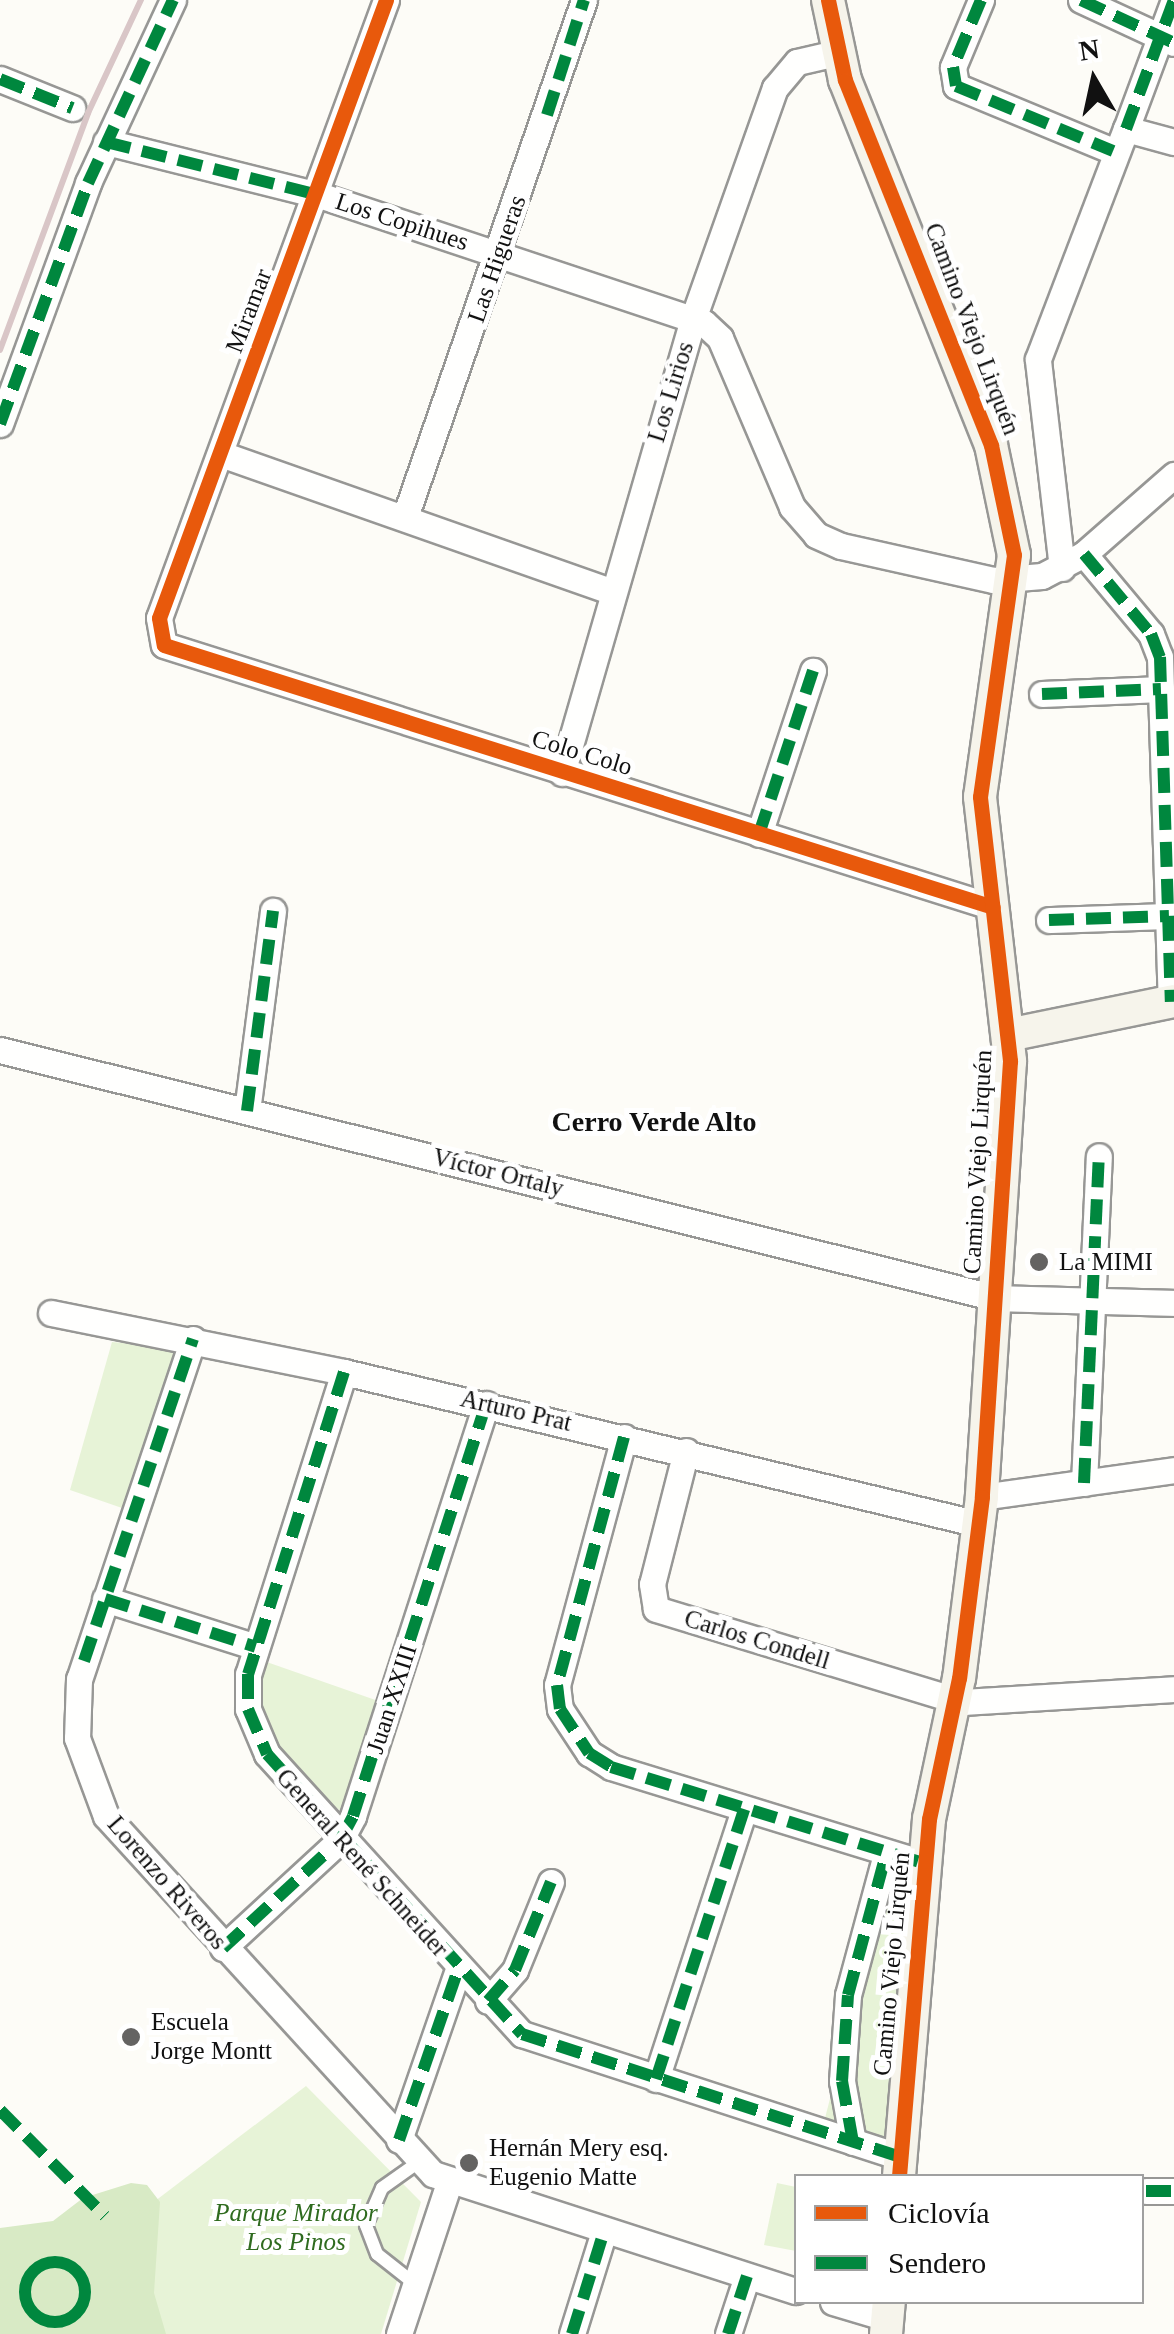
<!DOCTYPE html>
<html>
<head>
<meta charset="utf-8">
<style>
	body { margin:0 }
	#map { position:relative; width:1174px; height:2334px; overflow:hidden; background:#fdfcf7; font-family:Georgia,serif }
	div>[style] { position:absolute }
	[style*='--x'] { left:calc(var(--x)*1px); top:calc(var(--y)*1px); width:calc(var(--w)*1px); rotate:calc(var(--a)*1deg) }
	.green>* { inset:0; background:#e7f3d7 }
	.forest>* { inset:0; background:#d8eac5 }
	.roads { filter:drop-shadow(2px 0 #979795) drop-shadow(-2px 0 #979795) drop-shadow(0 2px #979795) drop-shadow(0 -2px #979795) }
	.lane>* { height:12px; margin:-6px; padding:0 6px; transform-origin:6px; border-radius:6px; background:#fffffe }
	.street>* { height:25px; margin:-12.5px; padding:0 12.5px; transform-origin:12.5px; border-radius:12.5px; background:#fffffe }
	.secondary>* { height:32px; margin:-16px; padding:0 16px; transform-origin:16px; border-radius:16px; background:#f6f4eb }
	.rail>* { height:6px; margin:-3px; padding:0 3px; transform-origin:3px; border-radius:3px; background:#d9c6c7 }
	.quiet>* { height:12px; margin-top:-6px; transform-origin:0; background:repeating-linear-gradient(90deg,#00873e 0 25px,transparent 0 37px) }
	.quiet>.ring { margin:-6px; padding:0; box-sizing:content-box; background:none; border:12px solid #00873e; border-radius:50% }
	.cycleway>* { height:15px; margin:-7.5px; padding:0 7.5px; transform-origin:7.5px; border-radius:7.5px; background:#e8590c }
	.dots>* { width:28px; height:28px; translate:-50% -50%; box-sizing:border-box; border:5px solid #fff; border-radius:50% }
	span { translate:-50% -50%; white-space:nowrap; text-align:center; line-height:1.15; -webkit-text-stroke:10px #fff; paint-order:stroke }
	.street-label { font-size:25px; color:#111 }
	.poi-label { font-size:25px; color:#111 }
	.left { translate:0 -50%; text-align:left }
	.park-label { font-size:25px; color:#2f6b1f; font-style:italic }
	.neighbourhood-label { font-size:28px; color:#111; font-weight:700 }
	.legend { position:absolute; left:794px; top:2174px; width:350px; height:130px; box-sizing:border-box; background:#fff; border:2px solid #a0a0a0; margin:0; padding:12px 18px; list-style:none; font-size:30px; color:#111 }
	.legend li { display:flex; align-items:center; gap:20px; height:50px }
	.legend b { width:50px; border:2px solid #a0a0a0 }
	.north { position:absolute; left:1044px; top:30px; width:100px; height:100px; -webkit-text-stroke:8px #fff; paint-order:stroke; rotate:351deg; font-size:28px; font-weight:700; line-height:40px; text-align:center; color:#111 }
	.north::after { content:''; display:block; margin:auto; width:35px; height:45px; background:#111; clip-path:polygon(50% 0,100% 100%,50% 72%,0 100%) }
</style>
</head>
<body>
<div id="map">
	<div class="green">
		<i style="clip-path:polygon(112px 1342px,177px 1348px,122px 1508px,70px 1490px)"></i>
		<i style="clip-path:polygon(261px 1660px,384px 1703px,346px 1815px,281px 1766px,255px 1719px)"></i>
		<i style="clip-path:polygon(890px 1865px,909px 1868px,885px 2145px,824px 2122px)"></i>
		<i style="clip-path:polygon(306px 2086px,421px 2202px,381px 2334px,66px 2334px,62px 2272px)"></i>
		<i style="clip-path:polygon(777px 2183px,796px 2187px,796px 2251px,764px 2245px)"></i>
	</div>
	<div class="forest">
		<i style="clip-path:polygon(131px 2183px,147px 2185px,160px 2202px,154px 2293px,166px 2334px,0 2334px,0 2228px,53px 2221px,83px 2198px)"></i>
	</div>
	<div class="roads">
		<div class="lane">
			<i style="--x:415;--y:2284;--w:48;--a:-141.7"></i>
			<i style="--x:377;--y:2254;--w:31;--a:-111"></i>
			<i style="--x:366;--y:2225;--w:40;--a:-66.6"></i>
			<i style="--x:382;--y:2188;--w:47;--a:-35.4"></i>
		</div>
		<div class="street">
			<i style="--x:386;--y:0;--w:658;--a:110.17"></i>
			<i style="--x:159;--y:618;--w:27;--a:80"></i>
			<i style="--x:164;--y:645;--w:869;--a:17.54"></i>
			<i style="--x:981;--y:0;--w:73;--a:112.7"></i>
			<i style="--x:953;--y:67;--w:19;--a:81"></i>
			<i style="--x:956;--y:86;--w:170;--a:22.5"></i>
			<i style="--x:1081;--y:0;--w:102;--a:24.8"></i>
			<i style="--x:0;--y:79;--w:78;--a:21.9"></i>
			<i style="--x:1126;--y:129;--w:138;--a:-69.6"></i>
			<i style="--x:1126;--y:129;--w:50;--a:15.2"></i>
			<i style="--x:106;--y:142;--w:219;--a:14"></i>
			<i style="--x:319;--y:195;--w:406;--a:18.4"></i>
			<i style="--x:704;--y:323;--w:22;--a:43"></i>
			<i style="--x:720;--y:338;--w:184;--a:66.9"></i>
			<i style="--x:792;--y:507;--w:37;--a:49"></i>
			<i style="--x:816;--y:535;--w:27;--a:24"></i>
			<i style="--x:841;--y:546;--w:156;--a:12.6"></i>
			<i style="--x:993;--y:580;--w:49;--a:-4.7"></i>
			<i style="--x:1042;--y:576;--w:47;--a:-27.6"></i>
			<i style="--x:1084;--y:554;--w:120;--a:-41.3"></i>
			<i style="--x:0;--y:424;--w:257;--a:-69.9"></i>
			<i style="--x:88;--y:183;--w:202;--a:-65.1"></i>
			<i style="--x:221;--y:454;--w:413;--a:19.4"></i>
			<i style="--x:405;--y:517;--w:547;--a:-70.9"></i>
			<i style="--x:1084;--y:554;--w:104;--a:50.1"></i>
			<i style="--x:1151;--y:634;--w:25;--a:69"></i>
			<i style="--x:1160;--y:657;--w:345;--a:88.2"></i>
			<i style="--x:1062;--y:568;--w:210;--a:-96.6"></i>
			<i style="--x:1038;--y:359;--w:246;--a:-69.1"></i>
			<i style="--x:1042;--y:694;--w:119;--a:-2.4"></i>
			<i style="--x:562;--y:773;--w:473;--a:-73.9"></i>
			<i style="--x:693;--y:319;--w:245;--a:-70.5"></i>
			<i style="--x:775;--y:88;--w:34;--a:-50"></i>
			<i style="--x:797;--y:62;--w:40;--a:-13"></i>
			<i style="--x:759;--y:834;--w:172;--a:-71.7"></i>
			<i style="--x:1049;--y:920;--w:120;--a:-1.9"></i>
			<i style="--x:0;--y:1050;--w:1026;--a:13.98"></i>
			<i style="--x:996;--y:1298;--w:178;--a:1.6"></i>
			<i style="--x:247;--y:1111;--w:202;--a:-82.6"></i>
			<i style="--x:51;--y:1313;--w:299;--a:11.4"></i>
			<i style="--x:344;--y:1372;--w:653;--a:13.46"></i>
			<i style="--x:193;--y:1339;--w:359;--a:108.5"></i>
			<i style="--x:79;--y:1679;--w:59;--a:91.9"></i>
			<i style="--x:77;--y:1738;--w:83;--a:69.6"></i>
			<i style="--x:106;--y:1816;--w:485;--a:47.6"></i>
			<i style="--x:433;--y:2174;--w:381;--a:17.9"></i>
			<i style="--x:344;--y:1372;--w:317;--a:107.6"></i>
			<i style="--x:248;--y:1674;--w:35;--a:90"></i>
			<i style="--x:248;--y:1709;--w:49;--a:67.1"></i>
			<i style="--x:267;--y:1754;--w:379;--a:47.7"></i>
			<i style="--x:522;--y:2034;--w:398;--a:18"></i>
			<i style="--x:624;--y:1437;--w:257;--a:105.1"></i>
			<i style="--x:557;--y:1685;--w:24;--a:83"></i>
			<i style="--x:560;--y:1709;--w:53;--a:56.6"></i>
			<i style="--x:589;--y:1753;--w:26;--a:32"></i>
			<i style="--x:611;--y:1767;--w:330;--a:17.1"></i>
			<i style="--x:686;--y:1451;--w:137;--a:104.3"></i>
			<i style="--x:652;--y:1584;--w:25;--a:81"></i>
			<i style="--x:656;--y:1609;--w:321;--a:16.9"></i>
			<i style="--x:963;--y:1702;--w:211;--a:-3.5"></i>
			<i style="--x:1084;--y:1483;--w:327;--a:-87.4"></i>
			<i style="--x:982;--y:1497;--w:194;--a:-8"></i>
			<i style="--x:105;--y:1599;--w:158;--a:17.6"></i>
			<i style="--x:223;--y:1948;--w:161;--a:-42.7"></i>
			<i style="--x:341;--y:1839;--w:26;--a:-62"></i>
			<i style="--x:353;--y:1816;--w:433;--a:-72.1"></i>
			<i style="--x:488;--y:2001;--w:41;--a:-48.9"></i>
			<i style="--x:515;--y:1970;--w:95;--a:-67.8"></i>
			<i style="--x:656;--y:2079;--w:284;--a:-71.9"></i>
			<i style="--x:399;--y:2140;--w:180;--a:-70.9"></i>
			<i style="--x:853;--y:2142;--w:62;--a:-100.2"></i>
			<i style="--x:842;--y:2081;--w:86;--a:-86"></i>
			<i style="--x:848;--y:1995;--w:146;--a:-74.9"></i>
			<i style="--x:1146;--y:2191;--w:28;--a:0"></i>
			<i style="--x:833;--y:2302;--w:56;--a:16.5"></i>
			<i style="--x:399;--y:2334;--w:159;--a:-71.7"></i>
			<i style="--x:572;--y:2334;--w:108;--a:-72.7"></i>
			<i style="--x:728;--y:2334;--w:61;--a:-71.9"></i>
		</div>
		<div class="secondary">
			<i style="--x:828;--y:0;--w:82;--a:78"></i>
			<i style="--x:845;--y:80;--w:393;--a:68.2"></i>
			<i style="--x:991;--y:445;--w:112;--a:78.2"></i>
			<i style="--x:1014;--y:555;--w:244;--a:98"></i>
			<i style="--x:980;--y:797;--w:266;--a:83.5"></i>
			<i style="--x:1010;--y:1061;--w:437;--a:93.7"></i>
			<i style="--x:982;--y:1497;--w:182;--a:97.2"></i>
			<i style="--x:959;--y:1678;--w:144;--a:102"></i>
			<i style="--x:929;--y:1819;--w:358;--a:94.8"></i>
			<i style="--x:1008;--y:1035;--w:169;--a:-11.6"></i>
			<i style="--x:886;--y:2334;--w:32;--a:-85"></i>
		</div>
	</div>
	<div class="rail">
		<i style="--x:0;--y:350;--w:253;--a:-69.6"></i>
		<i style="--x:88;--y:113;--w:125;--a:-64.9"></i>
	</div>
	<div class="quiet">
		<i style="--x:981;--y:0;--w:73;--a:112.7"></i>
		<i style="--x:953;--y:67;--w:19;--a:81"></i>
		<i style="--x:956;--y:86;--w:170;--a:22.5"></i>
		<i style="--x:1081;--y:0;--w:102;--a:24.8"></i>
		<i style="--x:0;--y:79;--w:78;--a:21.9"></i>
		<i style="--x:547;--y:115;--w:121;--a:-72.2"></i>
		<i style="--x:1126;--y:129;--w:138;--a:-69.6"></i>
		<i style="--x:106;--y:142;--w:219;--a:14"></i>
		<i style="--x:0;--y:424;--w:257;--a:-69.9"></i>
		<i style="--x:88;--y:183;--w:202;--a:-65.1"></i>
		<i style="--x:1084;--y:554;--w:104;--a:50.1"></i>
		<i style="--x:1151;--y:634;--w:25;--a:69"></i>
		<i style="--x:1160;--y:657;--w:345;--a:88.2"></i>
		<i style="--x:1042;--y:694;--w:119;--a:-2.4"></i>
		<i style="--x:759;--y:834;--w:172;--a:-71.7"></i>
		<i style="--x:1049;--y:920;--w:120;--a:-1.9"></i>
		<i style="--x:247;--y:1111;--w:202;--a:-82.6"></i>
		<i style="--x:344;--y:1372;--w:317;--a:107.6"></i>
		<i style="--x:248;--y:1674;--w:35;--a:90"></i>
		<i style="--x:248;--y:1709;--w:49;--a:67.1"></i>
		<i style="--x:267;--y:1754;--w:379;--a:47.7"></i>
		<i style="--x:522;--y:2034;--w:398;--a:18"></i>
		<i style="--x:624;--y:1437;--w:257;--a:105.1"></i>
		<i style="--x:557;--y:1685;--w:24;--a:83"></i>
		<i style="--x:560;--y:1709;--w:53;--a:56.6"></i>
		<i style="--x:589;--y:1753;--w:26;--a:32"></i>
		<i style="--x:611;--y:1767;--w:330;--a:17.1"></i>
		<i style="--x:1084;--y:1483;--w:327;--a:-87.4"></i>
		<i style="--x:105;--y:1599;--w:158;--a:17.6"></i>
		<i style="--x:84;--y:1661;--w:340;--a:-71.3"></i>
		<i style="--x:223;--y:1948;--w:161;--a:-42.7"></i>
		<i style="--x:341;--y:1839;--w:26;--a:-62"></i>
		<i style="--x:353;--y:1816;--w:433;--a:-72.1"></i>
		<i style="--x:488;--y:2001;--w:41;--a:-48.9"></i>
		<i style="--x:515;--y:1970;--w:95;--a:-67.8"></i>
		<i style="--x:656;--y:2079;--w:284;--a:-71.9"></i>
		<i style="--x:0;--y:2110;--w:149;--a:45.3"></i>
		<i style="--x:399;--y:2140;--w:180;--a:-70.9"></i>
		<i style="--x:853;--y:2142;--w:62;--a:-100.2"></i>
		<i style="--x:842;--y:2081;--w:86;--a:-86"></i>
		<i style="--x:848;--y:1995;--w:146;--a:-74.9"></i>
		<i style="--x:1146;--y:2191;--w:28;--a:0"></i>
		<i class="ring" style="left:25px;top:2262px;width:48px;height:48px"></i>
		<i style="--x:572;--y:2334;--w:108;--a:-72.7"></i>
		<i style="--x:728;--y:2334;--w:61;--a:-71.9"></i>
	</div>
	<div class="cycleway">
		<i style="--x:386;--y:0;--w:658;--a:110.17"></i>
		<i style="--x:159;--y:618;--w:27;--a:80"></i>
		<i style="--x:164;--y:645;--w:869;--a:17.54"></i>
		<i style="--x:828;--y:0;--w:82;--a:78"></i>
		<i style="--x:845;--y:80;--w:393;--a:68.2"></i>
		<i style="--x:991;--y:445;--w:112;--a:78.2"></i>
		<i style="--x:1014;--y:555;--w:244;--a:98"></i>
		<i style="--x:980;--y:797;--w:266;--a:83.5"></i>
		<i style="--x:1010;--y:1061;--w:437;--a:93.7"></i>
		<i style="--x:982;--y:1497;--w:182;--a:97.2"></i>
		<i style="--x:959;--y:1678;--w:144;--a:102"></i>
		<i style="--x:929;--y:1819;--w:358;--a:94.8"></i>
	</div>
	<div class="dots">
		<i style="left:1039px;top:1262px;background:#646362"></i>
		<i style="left:131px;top:2037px;background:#646362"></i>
		<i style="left:469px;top:2163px;background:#646362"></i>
	</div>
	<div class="street-label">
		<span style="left:402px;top:222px;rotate:18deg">Los Copihues</span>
		<span style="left:497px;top:259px;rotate:-71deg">Las Higueras</span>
		<span style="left:249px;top:311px;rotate:-69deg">Miramar</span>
		<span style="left:972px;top:329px;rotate:69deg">Camino Viejo Lirquén</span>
		<span style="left:671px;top:392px;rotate:-73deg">Los Lirios</span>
		<span style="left:582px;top:753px;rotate:17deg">Colo Colo</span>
		<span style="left:978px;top:1162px;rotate:-87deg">Camino Viejo Lirquén</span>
		<span style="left:498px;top:1173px;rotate:14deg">Víctor Ortaly</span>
		<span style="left:516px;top:1411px;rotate:13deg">Arturo Prat</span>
		<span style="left:757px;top:1640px;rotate:17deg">Carlos Condell</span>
		<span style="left:392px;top:1699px;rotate:-72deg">Juan XXIII</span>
		<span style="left:362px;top:1863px;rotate:48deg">General René Schneider</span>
		<span style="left:167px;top:1883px;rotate:49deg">Lorenzo Riveros</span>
		<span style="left:892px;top:1964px;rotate:-85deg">Camino Viejo Lirquén</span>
	</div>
	<div class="poi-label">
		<span class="left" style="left:1059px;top:1262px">La MIMI</span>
		<span class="left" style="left:151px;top:2037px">Escuela<br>Jorge Montt</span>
		<span class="left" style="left:489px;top:2163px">Hernán Mery esq.<br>Eugenio Matte</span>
	</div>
	<div class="park-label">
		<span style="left:296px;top:2228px">Parque Mirador<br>Los Pinos</span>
	</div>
	<div class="neighbourhood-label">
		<span style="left:654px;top:1122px">Cerro Verde Alto</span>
	</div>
	<ul class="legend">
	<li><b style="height:12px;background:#e8590c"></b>Ciclovía</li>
	<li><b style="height:12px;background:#00873e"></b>Sendero</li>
	</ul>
	<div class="north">N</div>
</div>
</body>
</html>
